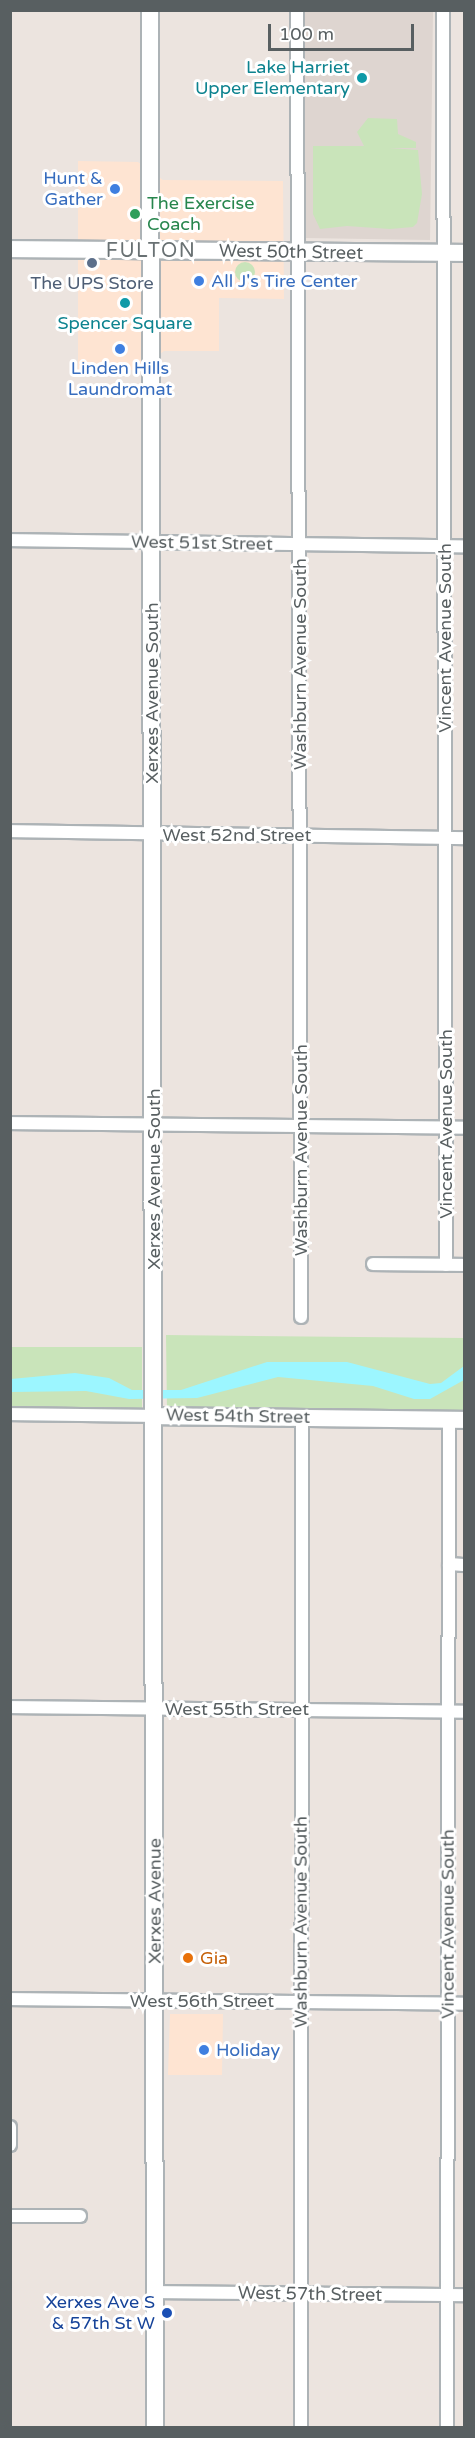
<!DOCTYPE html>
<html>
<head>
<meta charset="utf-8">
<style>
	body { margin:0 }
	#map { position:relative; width:475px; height:2438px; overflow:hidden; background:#ece4df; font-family:"Varela Round",sans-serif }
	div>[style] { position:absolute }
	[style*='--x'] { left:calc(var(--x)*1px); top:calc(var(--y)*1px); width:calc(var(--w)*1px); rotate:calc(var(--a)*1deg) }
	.commercial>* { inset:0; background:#fee4d2 }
	.education>* { inset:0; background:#ded5d0 }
	.green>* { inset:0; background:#c9e4ba }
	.round { border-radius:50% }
	.water>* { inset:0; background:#9cf6ff }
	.roads { filter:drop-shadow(2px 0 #adb3b6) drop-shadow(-2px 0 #adb3b6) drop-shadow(0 2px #adb3b6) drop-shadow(0 -2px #adb3b6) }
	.street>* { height:12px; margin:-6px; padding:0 6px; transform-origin:6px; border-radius:6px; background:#fff }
	.secondary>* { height:16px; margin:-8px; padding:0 8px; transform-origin:8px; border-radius:8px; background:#fff }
	.dots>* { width:16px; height:16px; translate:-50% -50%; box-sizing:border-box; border:3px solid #fff; border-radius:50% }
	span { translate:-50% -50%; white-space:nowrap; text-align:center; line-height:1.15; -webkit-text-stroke:6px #fff; paint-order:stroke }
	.culture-label { font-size:18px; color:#0d838f }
	.right { translate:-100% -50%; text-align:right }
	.shop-label { font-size:18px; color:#366cbe }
	.left { translate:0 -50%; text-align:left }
	.leisure-label { font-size:18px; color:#27864d }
	.street-label { font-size:18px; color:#585f61 }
	.service-label { font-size:18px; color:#4e5e75 }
	.food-label { font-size:18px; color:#c56008 }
	.transit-label { font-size:18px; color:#164399 }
	.neighbourhood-label { font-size:20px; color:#697173; letter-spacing:1.5px }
	.frame { position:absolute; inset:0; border:12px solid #585f61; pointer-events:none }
	.scale { position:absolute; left:268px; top:24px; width:146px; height:27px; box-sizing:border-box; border:3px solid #585f61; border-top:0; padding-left:8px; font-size:18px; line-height:21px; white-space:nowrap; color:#585f61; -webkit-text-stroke:4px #fff; paint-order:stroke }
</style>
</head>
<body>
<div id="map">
	<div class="commercial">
		<i style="clip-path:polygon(78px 161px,138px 162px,163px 180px,283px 181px,284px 299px,219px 298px,219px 351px,164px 351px,138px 370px,78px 370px)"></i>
		<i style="clip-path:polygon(170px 2014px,223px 2014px,222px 2075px,168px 2075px)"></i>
	</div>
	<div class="education">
		<i style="clip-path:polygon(305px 11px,433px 11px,430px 240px,305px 238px)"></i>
	</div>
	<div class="green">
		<i style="clip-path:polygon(368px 118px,397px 119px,398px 134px,416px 142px,416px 148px,389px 148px,418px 150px,422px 194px,417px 223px,413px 227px,390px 229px,347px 226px,320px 229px,313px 214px,313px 146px,364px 146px,357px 132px)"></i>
		<i class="round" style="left:235px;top:262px;width:20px;height:20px"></i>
		<i style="clip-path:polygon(166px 1335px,464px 1338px,464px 1416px,167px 1411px)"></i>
		<i style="clip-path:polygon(11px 1347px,142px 1347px,142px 1411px,11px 1410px)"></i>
	</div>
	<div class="water">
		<i style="clip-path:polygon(267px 1362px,347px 1362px,430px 1384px,441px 1383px,464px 1366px,464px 1380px,430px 1399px,414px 1399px,373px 1386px,278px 1377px,197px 1398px,129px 1399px,86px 1391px,11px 1392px,11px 1379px,75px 1373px,109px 1378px,132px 1390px,181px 1390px)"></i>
	</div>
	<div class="roads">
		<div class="street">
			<i style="--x:297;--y:10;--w:1307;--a:89.82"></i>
			<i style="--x:443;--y:10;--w:1255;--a:89.86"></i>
			<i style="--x:10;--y:540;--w:454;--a:0.8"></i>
			<i style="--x:10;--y:831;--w:454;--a:0.9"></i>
			<i style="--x:10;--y:1123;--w:454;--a:0.6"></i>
			<i style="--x:373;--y:1264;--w:91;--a:0.6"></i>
			<i style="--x:10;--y:1414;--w:143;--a:0.8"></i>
			<i style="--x:449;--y:1564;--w:15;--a:4"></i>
			<i style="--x:10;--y:1707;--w:454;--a:0.6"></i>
			<i style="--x:10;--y:1999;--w:454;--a:0.6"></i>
			<i style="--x:10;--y:2127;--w:18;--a:90"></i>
			<i style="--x:10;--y:2216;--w:70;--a:0"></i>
			<i style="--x:155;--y:2292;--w:309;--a:0.6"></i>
			<i style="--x:301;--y:2428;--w:1011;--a:-89.94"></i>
			<i style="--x:447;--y:2428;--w:1008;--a:-89.89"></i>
		</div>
		<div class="secondary">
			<i style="--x:150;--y:10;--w:2418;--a:89.88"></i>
			<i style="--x:10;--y:249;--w:454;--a:0.5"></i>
			<i style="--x:153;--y:1416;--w:311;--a:0.7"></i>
		</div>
	</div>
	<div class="dots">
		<i style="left:362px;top:78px;background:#0f9aa8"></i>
		<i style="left:115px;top:189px;background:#3f7fe0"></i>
		<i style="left:135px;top:214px;background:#2e9e5b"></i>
		<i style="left:92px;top:263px;background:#5c6f8a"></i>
		<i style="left:199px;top:281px;background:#3f7fe0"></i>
		<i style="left:125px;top:303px;background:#0f9aa8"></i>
		<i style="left:120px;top:349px;background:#3f7fe0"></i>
		<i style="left:188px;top:1958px;background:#e8710a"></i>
		<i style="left:204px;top:2050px;background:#3f7fe0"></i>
		<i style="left:167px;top:2313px;background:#1a4fb4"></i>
	</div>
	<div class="culture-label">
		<span class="right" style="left:350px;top:78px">Lake Harriet<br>Upper Elementary</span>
		<span style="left:125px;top:323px">Spencer Square</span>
	</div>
	<div class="shop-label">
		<span class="right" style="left:103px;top:189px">Hunt &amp;<br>Gather</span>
		<span class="left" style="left:211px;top:281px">All J's Tire Center</span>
		<span style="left:120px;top:379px">Linden Hills<br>Laundromat</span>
		<span class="left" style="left:216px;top:2050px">Holiday</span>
	</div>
	<div class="leisure-label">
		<span class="left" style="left:147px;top:214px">The Exercise<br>Coach</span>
	</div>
	<div class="street-label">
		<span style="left:291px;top:252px;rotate:1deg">West 50th Street</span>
		<span style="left:202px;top:543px;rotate:1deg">West 51st Street</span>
		<span style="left:445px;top:638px;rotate:-90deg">Vincent Avenue South</span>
		<span style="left:300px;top:664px;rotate:-90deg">Washburn Avenue South</span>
		<span style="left:152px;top:693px;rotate:-90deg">Xerxes Avenue South</span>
		<span style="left:237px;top:835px">West 52nd Street</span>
		<span style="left:446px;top:1124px;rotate:-90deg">Vincent Avenue South</span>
		<span style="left:301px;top:1150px;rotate:-90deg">Washburn Avenue South</span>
		<span style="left:154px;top:1179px;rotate:-90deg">Xerxes Avenue South</span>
		<span style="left:238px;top:1416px;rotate:1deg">West 54th Street</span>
		<span style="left:237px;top:1709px">West 55th Street</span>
		<span style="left:155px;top:1901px;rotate:-90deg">Xerxes Avenue</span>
		<span style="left:301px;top:1922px;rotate:-90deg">Washburn Avenue South</span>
		<span style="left:448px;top:1924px;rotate:-90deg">Vincent Avenue South</span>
		<span style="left:202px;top:2001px">West 56th Street</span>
		<span style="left:310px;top:2294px;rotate:1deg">West 57th Street</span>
	</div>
	<div class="service-label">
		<span style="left:92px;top:283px">The UPS Store</span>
	</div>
	<div class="food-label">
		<span class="left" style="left:200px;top:1958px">Gia</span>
	</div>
	<div class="transit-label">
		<span class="right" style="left:155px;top:2313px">Xerxes Ave S<br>&amp; 57th St W</span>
	</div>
	<div class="neighbourhood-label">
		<span style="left:151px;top:251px">FULTON</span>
	</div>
	<div class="frame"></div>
	<div class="scale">100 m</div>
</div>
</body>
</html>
